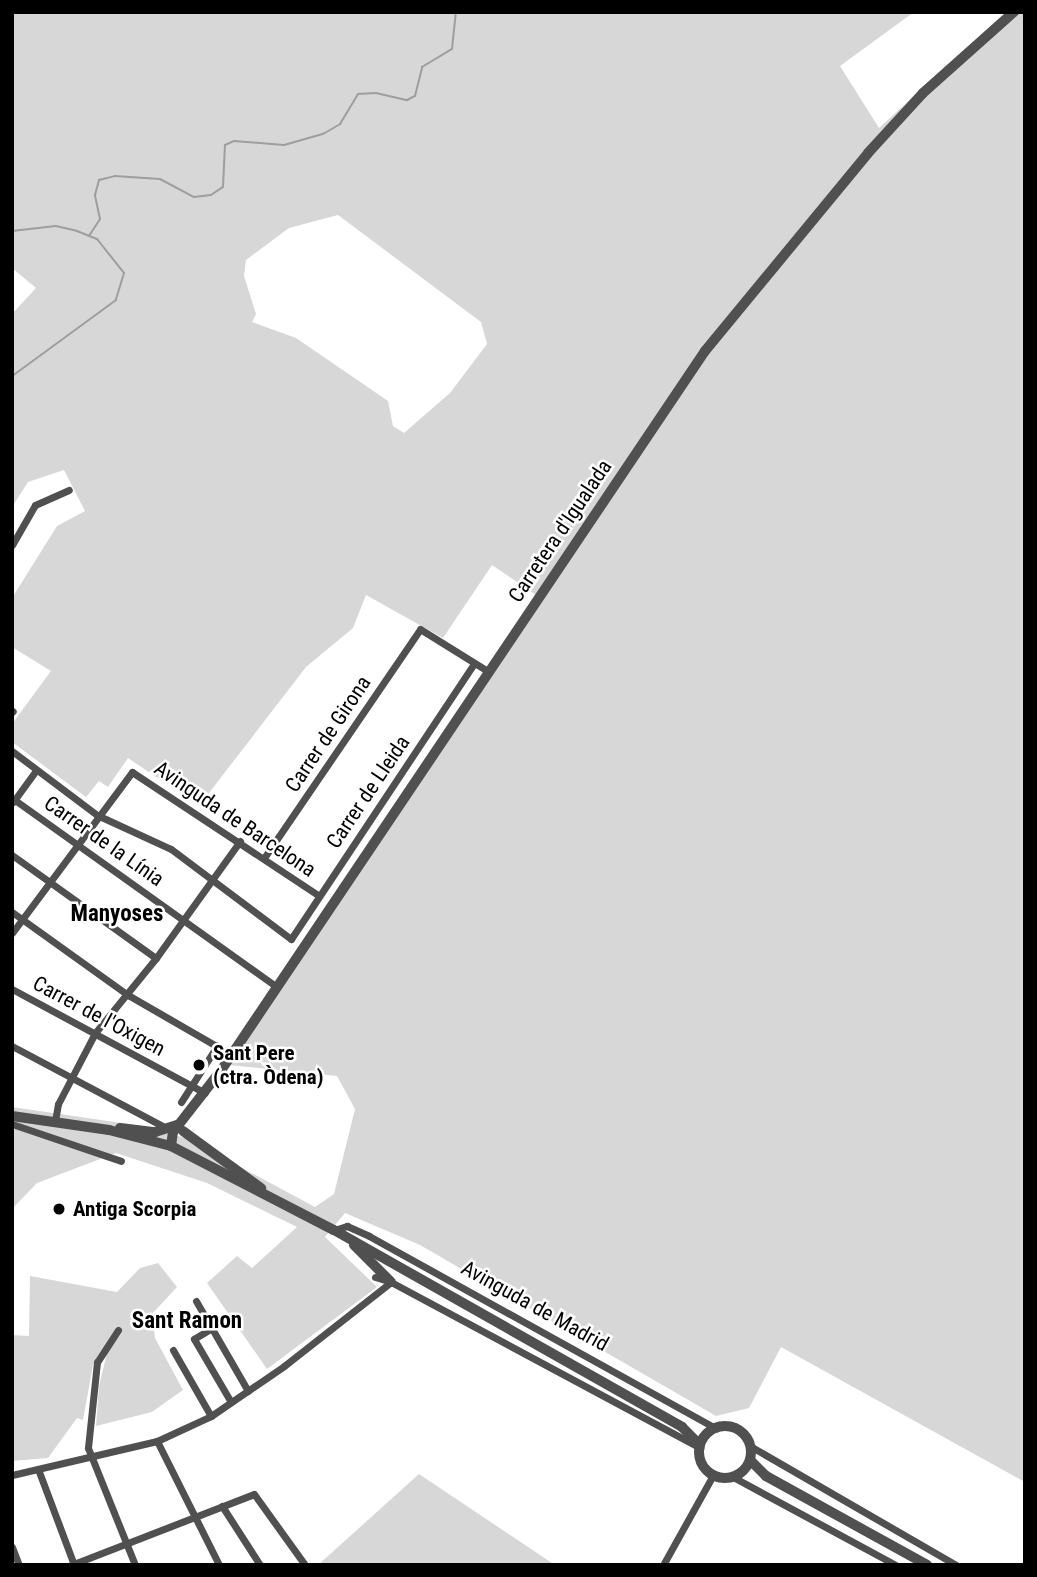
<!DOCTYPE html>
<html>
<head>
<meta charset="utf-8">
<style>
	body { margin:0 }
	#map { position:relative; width:1037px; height:1577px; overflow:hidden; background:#fff; font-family:"Roboto Condensed",sans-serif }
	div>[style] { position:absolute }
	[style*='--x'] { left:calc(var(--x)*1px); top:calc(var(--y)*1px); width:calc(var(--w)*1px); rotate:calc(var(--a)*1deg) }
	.green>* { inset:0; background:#d7d7d7 }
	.stream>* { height:2px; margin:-1px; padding:0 1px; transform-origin:1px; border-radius:1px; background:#9e9e9e }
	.minor>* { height:7px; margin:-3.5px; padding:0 3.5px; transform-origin:3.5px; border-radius:3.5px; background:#505050 }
	.tertiary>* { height:10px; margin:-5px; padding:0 5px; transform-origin:5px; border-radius:5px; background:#505050 }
	.tertiary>.ring { margin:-5px; padding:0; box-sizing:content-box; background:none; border:10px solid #505050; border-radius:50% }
	.dots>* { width:19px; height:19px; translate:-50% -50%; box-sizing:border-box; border:4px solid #fff; border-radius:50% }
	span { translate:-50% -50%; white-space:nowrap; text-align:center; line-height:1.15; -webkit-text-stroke:5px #fff; paint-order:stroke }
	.street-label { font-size:21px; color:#000 }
	.poi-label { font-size:21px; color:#000; font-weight:700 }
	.left { translate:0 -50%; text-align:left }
	.neighbourhood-label { font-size:23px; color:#000; font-weight:700 }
	.frame { position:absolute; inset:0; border:14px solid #000; pointer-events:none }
</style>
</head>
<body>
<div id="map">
	<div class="green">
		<i style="clip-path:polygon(evenodd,12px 12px,914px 12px,840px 66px,879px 128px,1006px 12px,1025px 12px,1025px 1482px,781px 1347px,749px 1408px,716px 1416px,420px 1245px,345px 1213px,325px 1237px,377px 1287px,267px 1369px,207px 1283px,237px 1256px,252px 1268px,297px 1227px,207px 1183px,116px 1153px,37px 1183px,12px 1209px,12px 1107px,149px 1127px,188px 1139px,315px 1207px,334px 1194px,355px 1109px,337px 1076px,229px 1065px,542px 599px,492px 565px,443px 638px,366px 595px,353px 628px,306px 667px,199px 806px,128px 758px,108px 787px,99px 781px,86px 797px,12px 742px,12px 724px,51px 671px,12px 647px,12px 598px,57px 526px,85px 511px,64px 470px,28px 482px,12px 507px,12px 314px,36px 288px,12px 268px,12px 12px,338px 215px,481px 322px,487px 344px,450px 393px,404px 433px,393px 426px,388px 401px,296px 338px,252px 322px,256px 314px,244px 276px,246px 260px,289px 228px,338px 215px)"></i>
		<i style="clip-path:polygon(158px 1263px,177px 1287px,152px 1314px,155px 1338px,183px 1390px,152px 1412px,96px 1426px,99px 1386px,107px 1353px,121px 1334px,117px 1326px,93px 1365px,83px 1420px,77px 1418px,48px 1458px,12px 1461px,12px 1335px,29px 1336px,30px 1276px,117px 1292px,140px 1268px)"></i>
		<i style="clip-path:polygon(419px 1474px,555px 1565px,318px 1565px)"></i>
	</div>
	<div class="stream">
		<i style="--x:12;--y:231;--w:44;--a:-6.5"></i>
		<i style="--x:56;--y:226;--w:22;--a:13"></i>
		<i style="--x:77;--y:231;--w:22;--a:22"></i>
		<i style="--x:97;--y:239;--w:43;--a:51.5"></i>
		<i style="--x:124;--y:273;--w:28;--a:107"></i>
		<i style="--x:116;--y:300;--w:129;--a:143.8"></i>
		<i style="--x:89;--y:236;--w:20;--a:-57"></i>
		<i style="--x:100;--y:219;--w:25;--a:-102"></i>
		<i style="--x:95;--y:195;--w:16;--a:-75"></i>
		<i style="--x:99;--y:180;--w:16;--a:-14"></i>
		<i style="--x:115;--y:176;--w:45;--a:3.8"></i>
		<i style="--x:160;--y:179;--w:38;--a:28"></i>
		<i style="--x:194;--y:197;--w:17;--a:-7"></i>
		<i style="--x:211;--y:195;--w:14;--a:-34"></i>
		<i style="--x:223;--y:187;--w:42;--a:-87.3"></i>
		<i style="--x:225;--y:145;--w:10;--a:-24"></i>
		<i style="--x:234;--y:141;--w:50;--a:4.6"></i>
		<i style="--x:284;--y:145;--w:41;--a:-15.8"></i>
		<i style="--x:323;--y:134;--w:20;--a:-30"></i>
		<i style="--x:340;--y:124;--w:35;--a:-59"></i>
		<i style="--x:358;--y:94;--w:18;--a:-3"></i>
		<i style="--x:376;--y:93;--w:32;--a:13"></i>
		<i style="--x:407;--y:100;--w:9;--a:-27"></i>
		<i style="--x:415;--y:96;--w:30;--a:-76"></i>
		<i style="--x:422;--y:67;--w:35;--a:-31"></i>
		<i style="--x:452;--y:49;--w:37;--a:-84"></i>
	</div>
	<div class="minor">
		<i style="--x:12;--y:545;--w:46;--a:-60.1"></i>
		<i style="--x:35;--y:505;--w:37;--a:-24"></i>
		<i style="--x:12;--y:712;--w:1;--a:-45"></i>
		<i style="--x:12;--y:751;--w:106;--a:37"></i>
		<i style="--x:97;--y:815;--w:81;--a:24.7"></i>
		<i style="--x:171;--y:849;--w:150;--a:36.9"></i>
		<i style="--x:291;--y:939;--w:330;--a:-56.4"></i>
		<i style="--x:12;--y:798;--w:325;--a:35.5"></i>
		<i style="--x:13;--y:802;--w:39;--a:-54"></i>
		<i style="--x:12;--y:855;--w:177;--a:35.6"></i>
		<i style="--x:264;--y:858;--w:277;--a:-55.7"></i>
		<i style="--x:420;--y:629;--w:81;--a:31.9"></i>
		<i style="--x:12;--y:912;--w:143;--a:35.6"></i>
		<i style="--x:128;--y:995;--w:120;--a:30"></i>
		<i style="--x:12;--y:933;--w:201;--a:-53.3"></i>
		<i style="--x:132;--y:772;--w:224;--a:33.5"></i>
		<i style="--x:12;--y:989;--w:219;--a:28.3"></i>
		<i style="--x:12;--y:1046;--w:174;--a:28"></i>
		<i style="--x:181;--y:1102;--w:67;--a:-57.3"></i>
		<i style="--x:55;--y:1121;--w:17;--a:-80"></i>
		<i style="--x:58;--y:1104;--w:80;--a:-62.5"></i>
		<i style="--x:95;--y:1033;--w:97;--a:-50.9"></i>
		<i style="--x:156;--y:958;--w:144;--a:-54.3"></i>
		<i style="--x:12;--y:1124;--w:115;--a:18.7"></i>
		<i style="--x:334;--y:1230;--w:14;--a:-17"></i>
		<i style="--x:347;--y:1226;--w:24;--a:24"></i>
		<i style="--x:369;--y:1236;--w:397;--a:29"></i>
		<i style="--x:375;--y:1277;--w:17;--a:17"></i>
		<i style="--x:391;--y:1282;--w:351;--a:28.2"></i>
		<i style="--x:196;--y:1301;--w:104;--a:60"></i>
		<i style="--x:212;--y:1328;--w:21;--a:149"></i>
		<i style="--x:194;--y:1339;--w:73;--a:59.6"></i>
		<i style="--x:118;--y:1330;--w:38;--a:123"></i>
		<i style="--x:97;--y:1362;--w:86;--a:96"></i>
		<i style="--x:88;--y:1448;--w:126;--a:68.1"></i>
		<i style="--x:173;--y:1350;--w:76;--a:60.1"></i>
		<i style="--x:157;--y:1441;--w:139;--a:63.4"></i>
		<i style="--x:750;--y:1446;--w:238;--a:30"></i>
		<i style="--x:38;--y:1469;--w:103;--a:69.4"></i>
		<i style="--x:12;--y:1475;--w:149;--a:-13.2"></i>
		<i style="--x:157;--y:1441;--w:60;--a:-24.8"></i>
		<i style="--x:211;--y:1416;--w:88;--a:-34.4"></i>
		<i style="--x:284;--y:1366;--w:136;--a:-38.1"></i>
		<i style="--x:733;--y:1477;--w:185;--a:28.4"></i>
		<i style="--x:222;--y:1506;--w:70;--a:57.2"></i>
		<i style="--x:12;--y:1547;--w:19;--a:69"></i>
		<i style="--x:71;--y:1565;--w:196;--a:-21.2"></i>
		<i style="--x:254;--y:1494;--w:87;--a:54.3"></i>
		<i style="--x:663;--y:1565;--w:103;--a:-60.9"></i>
	</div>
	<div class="tertiary">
		<i style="--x:12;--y:1116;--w:98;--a:8.2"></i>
		<i style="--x:109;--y:1130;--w:64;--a:14.5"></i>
		<i style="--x:171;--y:1146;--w:183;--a:27.3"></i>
		<i style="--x:334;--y:1230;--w:400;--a:29.5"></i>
		<i style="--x:682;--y:1427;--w:25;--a:45"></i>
		<i style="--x:120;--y:1128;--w:35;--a:7"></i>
		<i style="--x:155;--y:1132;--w:23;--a:-18"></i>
		<i style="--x:183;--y:1131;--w:97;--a:36.2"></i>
		<i style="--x:171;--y:1146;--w:14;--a:-82"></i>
		<i style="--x:173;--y:1132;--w:80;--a:-52.1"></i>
		<i style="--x:222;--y:1069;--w:865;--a:-56.07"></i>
		<i style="--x:705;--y:351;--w:256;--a:-50.5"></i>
		<i style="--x:868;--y:153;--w:81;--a:-47.5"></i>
		<i style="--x:923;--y:93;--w:122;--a:-41.7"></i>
		<i style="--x:354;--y:1245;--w:52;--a:45"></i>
		<i class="ring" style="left:699px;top:1426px;width:42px;height:42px"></i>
		<i style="--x:750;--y:1460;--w:23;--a:45"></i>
		<i style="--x:766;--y:1476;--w:184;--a:28.9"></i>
	</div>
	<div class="dots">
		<i style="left:199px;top:1065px;background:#000"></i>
		<i style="left:59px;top:1209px;background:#000"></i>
	</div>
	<div class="street-label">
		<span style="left:560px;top:531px;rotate:-56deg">Carretera d'Igualada</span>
		<span style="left:328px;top:734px;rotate:-56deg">Carrer de Girona</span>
		<span style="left:368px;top:792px;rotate:-56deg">Carrer de Lleida</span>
		<span style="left:235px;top:819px;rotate:34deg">Avinguda de Barcelona</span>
		<span style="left:104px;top:841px;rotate:35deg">Carrer de la Línia</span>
		<span style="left:99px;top:1016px;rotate:28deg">Carrer de l'Oxigen</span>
		<span style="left:535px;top:1306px;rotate:29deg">Avinguda de Madrid</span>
	</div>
	<div class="poi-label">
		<span class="left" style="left:213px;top:1065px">Sant Pere<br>(ctra. Òdena)</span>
		<span class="left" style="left:73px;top:1209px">Antiga Scorpia</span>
	</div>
	<div class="neighbourhood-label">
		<span style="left:117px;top:914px">Manyoses</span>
		<span style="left:187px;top:1321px">Sant Ramon</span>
	</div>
	<div class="frame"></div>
</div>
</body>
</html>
